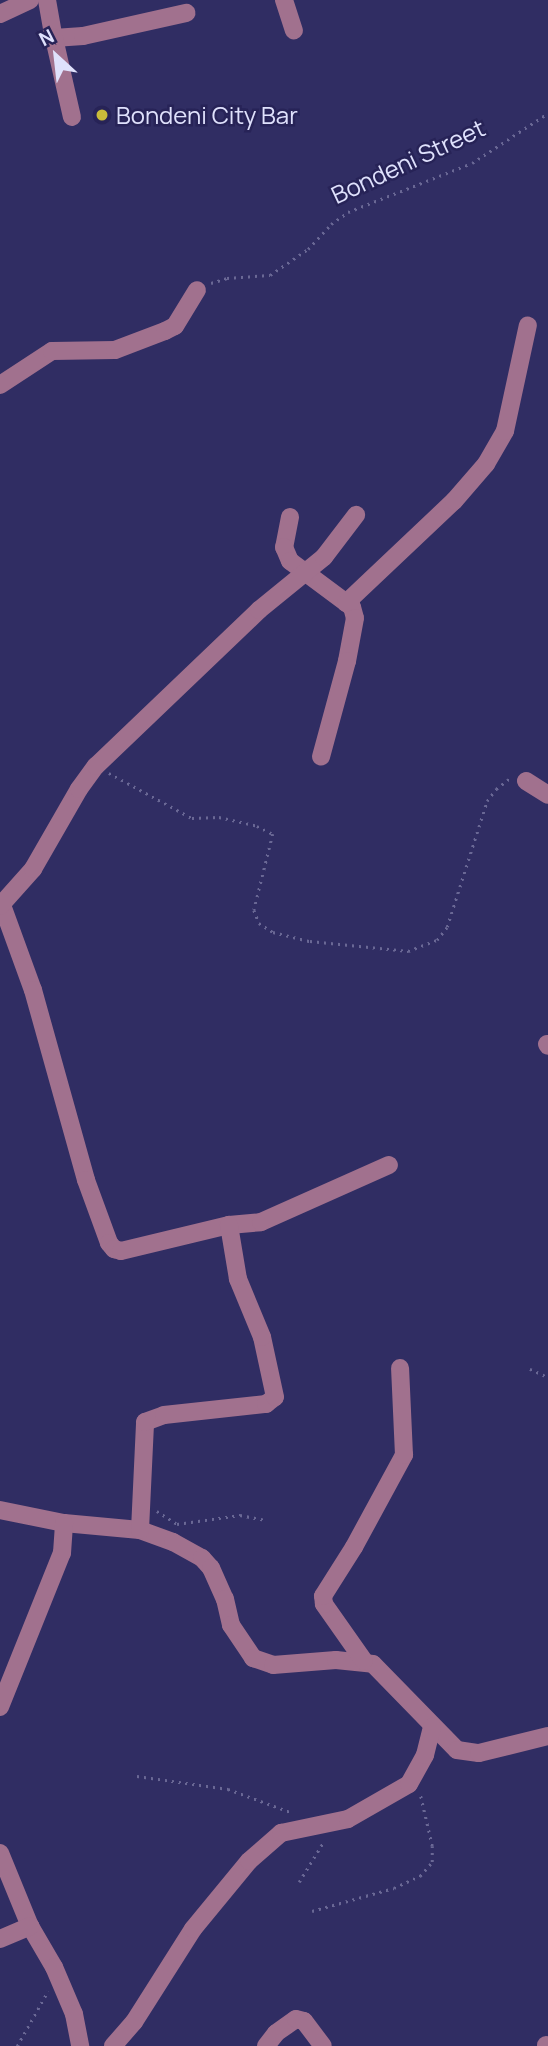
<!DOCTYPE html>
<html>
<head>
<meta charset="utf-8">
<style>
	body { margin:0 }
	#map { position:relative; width:548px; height:2046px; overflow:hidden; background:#302d63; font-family:Manrope,sans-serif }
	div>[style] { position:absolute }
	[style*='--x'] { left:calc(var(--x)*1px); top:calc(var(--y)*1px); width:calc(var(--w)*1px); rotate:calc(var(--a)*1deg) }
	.path>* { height:2.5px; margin-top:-1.25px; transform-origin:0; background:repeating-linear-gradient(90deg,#6a6895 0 2px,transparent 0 7px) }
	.minor>* { height:18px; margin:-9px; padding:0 9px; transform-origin:9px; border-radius:9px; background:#a1718e }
	.dots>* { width:19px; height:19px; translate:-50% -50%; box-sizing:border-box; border:4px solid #272357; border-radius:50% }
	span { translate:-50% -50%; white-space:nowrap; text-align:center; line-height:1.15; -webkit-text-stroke:5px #272357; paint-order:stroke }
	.poi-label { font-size:24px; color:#dfe1fc }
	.left { translate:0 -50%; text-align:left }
	.street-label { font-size:24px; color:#dfe1fc }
	.north { position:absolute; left:21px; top:21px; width:70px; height:70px; -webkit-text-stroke:5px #272357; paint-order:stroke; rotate:333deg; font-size:19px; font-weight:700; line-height:28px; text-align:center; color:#dfe1fc }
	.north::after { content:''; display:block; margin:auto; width:24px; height:32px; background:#dfe1fc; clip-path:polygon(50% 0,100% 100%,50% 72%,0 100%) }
</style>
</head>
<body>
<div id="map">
	<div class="path">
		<i style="--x:211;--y:283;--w:17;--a:-17"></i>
		<i style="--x:227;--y:278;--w:43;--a:-4"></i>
		<i style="--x:270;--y:275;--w:46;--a:-34.4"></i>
		<i style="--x:308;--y:249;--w:34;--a:-47"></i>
		<i style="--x:331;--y:224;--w:21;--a:-35"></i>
		<i style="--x:348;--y:212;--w:133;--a:-21.6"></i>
		<i style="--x:472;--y:163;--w:91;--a:-33.3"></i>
		<i style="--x:109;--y:773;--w:94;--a:28.5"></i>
		<i style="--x:192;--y:818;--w:27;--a:-2"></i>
		<i style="--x:219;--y:817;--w:39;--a:13"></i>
		<i style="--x:257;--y:826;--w:18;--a:27"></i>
		<i style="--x:273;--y:834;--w:78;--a:104"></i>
		<i style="--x:254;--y:910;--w:14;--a:69"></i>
		<i style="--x:259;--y:923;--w:17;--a:33"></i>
		<i style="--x:273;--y:932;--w:38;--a:14"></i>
		<i style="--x:310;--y:941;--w:99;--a:5.8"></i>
		<i style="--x:408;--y:951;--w:31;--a:-21"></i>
		<i style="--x:437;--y:940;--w:16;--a:-52"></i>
		<i style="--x:447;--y:927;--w:132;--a:-72.4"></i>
		<i style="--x:487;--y:801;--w:15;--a:-53"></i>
		<i style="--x:496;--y:789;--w:18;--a:-38"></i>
		<i style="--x:530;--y:1369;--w:20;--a:24"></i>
		<i style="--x:157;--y:1511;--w:24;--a:33"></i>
		<i style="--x:177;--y:1524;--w:64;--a:-8.1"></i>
		<i style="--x:240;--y:1515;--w:25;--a:11"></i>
		<i style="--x:137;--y:1776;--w:92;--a:8.1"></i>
		<i style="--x:228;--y:1789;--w:69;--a:20.3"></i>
		<i style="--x:299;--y:1882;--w:48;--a:-58.6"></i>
		<i style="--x:312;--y:1911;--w:85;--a:-15.7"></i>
		<i style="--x:394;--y:1888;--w:29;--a:-25"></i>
		<i style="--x:420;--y:1876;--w:18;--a:-49"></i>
		<i style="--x:432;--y:1862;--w:16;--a:-90"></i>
		<i style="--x:432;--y:1846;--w:53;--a:-103"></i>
		<i style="--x:17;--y:2046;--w:63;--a:-60.6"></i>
	</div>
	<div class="minor">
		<i style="--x:47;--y:0;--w:39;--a:80"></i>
		<i style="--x:54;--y:38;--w:29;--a:-4"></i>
		<i style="--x:83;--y:36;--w:106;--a:-12.6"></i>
		<i style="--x:284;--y:0;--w:32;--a:72"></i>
		<i style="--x:0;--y:14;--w:33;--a:-25"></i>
		<i style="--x:54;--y:38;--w:81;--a:77.2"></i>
		<i style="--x:0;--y:385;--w:62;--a:-33.2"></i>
		<i style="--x:52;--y:351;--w:63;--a:-0.9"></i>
		<i style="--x:115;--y:350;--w:53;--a:-20.8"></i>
		<i style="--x:165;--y:331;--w:11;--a:-27"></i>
		<i style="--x:175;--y:326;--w:42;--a:-58.6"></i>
		<i style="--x:290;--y:517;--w:31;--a:101"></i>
		<i style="--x:284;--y:547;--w:15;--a:67"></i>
		<i style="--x:290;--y:561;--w:77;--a:36.6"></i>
		<i style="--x:352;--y:607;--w:11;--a:75"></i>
		<i style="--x:355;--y:618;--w:44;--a:100.5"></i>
		<i style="--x:347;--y:661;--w:99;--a:105.2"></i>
		<i style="--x:346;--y:603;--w:149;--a:-43.4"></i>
		<i style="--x:454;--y:501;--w:49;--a:-49.1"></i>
		<i style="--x:486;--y:464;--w:38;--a:-60"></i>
		<i style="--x:505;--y:431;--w:108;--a:-77.8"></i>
		<i style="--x:526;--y:781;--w:26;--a:32"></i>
		<i style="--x:2;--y:905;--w:90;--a:70"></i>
		<i style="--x:33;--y:990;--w:197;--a:74.4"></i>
		<i style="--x:86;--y:1180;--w:67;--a:69.9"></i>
		<i style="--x:109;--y:1243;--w:8;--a:50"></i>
		<i style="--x:114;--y:1249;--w:7;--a:16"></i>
		<i style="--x:121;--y:1251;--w:111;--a:-13.5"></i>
		<i style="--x:229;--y:1225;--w:32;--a:-5"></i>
		<i style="--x:261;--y:1222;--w:140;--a:-24"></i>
		<i style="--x:0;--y:906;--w:50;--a:-48.3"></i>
		<i style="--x:33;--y:869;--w:92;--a:-60.1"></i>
		<i style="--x:79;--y:789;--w:29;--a:-54"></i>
		<i style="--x:96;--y:766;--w:226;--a:-43.7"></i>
		<i style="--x:259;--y:610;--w:84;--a:-39.2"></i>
		<i style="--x:324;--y:557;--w:53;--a:-52.7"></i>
		<i style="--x:547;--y:1044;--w:2;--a:63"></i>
		<i style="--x:0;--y:1510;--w:65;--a:11.5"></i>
		<i style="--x:64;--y:1523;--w:76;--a:5.3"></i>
		<i style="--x:140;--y:1530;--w:35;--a:20"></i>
		<i style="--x:173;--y:1542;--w:33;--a:29"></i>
		<i style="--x:202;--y:1558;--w:13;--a:48"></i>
		<i style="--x:211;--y:1568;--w:34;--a:66"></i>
		<i style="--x:225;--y:1599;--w:27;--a:77"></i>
		<i style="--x:231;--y:1625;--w:40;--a:56"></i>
		<i style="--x:253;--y:1658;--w:21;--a:19"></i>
		<i style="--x:273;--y:1665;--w:63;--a:-4.5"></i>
		<i style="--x:336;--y:1660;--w:37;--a:6"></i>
		<i style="--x:373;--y:1664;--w:120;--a:45.7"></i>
		<i style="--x:457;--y:1750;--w:22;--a:8"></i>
		<i style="--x:479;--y:1753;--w:71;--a:-13.8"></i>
		<i style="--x:140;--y:1530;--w:108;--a:-87.3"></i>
		<i style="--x:145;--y:1422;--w:20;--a:-20"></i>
		<i style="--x:164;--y:1415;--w:103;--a:-6.2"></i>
		<i style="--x:266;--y:1404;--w:11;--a:-38"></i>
		<i style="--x:275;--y:1397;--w:61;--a:-102.2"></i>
		<i style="--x:262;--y:1337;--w:63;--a:-112.5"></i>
		<i style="--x:238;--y:1279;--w:55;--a:-99.5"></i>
		<i style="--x:364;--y:1661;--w:70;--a:-125.1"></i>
		<i style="--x:324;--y:1604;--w:8;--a:-97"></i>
		<i style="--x:323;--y:1596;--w:58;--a:-57.7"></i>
		<i style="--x:354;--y:1547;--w:105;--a:-61.5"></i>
		<i style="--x:404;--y:1455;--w:87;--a:-92.6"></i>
		<i style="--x:0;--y:1707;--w:166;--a:-68.1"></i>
		<i style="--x:62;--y:1553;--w:30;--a:-86"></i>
		<i style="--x:0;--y:1853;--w:79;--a:67.7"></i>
		<i style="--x:30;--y:1926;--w:48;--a:59.7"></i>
		<i style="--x:54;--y:1967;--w:51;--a:66.9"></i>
		<i style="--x:74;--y:2014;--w:33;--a:79"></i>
		<i style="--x:0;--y:1939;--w:33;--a:-23"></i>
		<i style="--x:546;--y:2045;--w:1;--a:90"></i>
		<i style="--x:113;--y:2046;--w:32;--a:-49"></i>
		<i style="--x:134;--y:2022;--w:110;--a:-57.6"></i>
		<i style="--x:193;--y:1929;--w:88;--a:-50.5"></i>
		<i style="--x:249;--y:1861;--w:43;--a:-41.2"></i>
		<i style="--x:281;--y:1833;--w:68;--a:-11.8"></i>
		<i style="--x:348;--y:1819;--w:70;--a:-29.8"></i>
		<i style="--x:409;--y:1784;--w:33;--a:-61"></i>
		<i style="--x:425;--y:1755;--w:29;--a:-76"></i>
		<i style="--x:266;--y:2046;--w:16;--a:-52"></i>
		<i style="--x:276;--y:2033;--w:24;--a:-35"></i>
		<i style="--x:296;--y:2019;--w:8;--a:14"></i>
		<i style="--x:304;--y:2021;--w:31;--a:53"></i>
	</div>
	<div class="dots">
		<i style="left:102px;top:115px;background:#c9bb3a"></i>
	</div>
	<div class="poi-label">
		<span class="left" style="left:116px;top:115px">Bondeni City Bar</span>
	</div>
	<div class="street-label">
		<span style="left:408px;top:161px;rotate:-25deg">Bondeni Street</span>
	</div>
	<div class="north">N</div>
</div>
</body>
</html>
